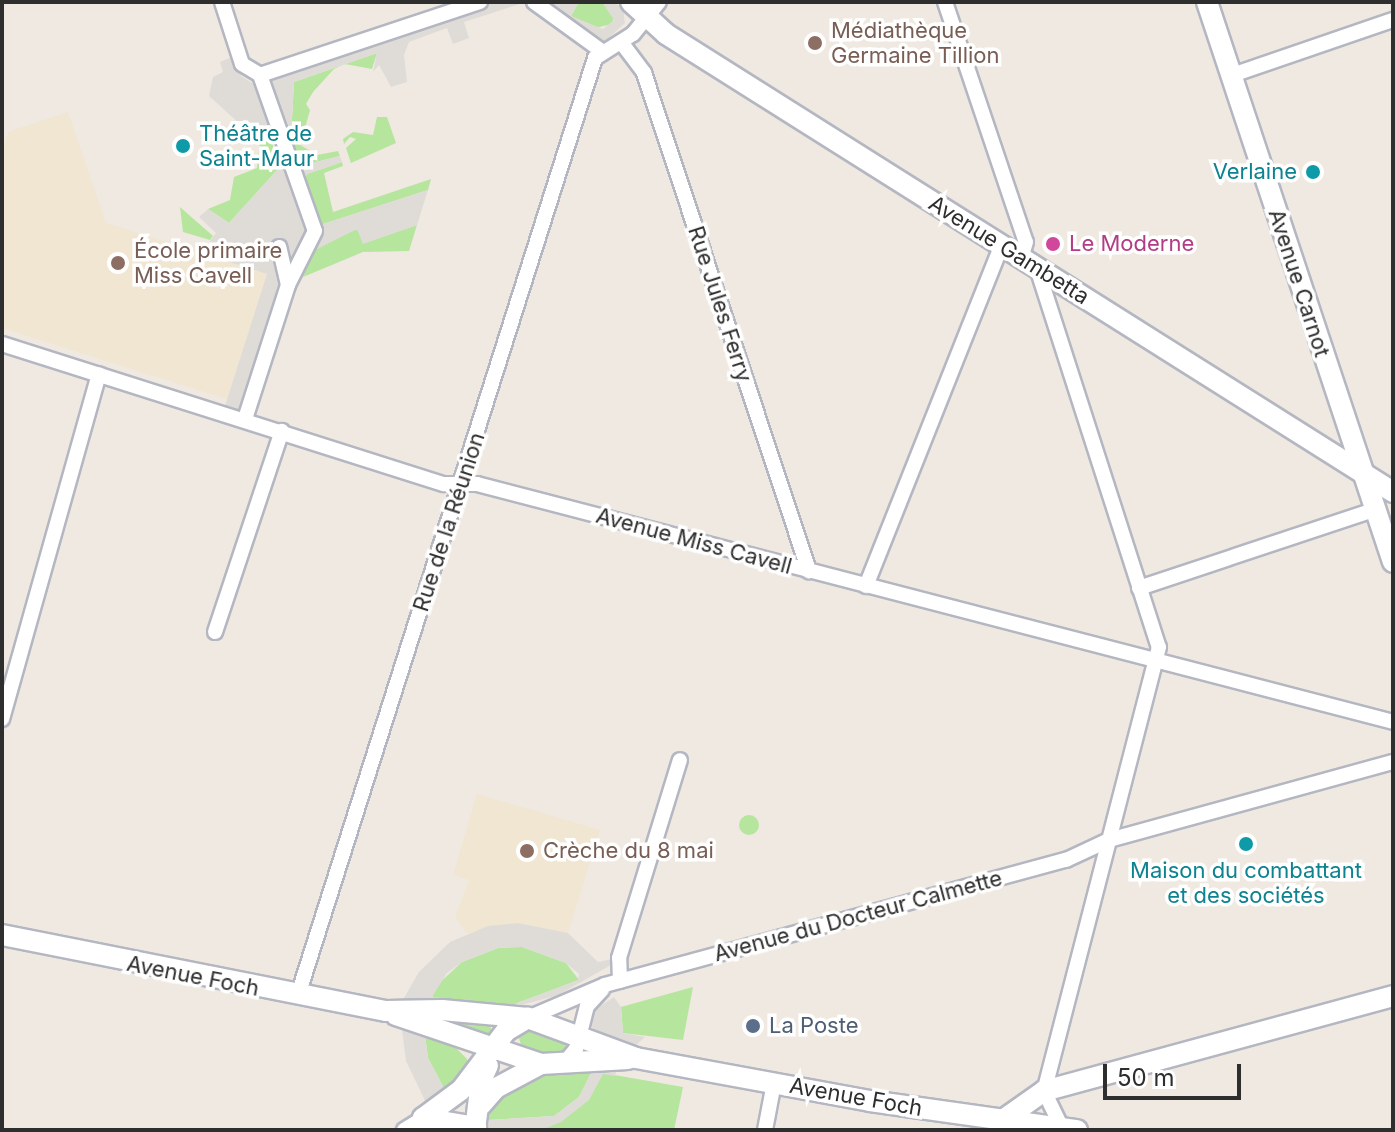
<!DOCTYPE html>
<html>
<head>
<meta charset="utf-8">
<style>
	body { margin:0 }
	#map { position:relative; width:1395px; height:1132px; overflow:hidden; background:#efe9e1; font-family:Inter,sans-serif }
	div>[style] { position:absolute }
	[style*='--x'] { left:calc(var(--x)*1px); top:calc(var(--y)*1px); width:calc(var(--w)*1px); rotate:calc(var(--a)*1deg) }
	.education>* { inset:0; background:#f0e6d1 }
	.green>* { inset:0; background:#b6e59e }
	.round { border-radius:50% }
	.plaza>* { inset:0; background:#dfdcd8 }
	.roads { filter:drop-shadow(2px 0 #b4b7c1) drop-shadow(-2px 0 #b4b7c1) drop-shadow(0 2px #b4b7c1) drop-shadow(0 -2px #b4b7c1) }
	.street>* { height:14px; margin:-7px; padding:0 7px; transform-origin:7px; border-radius:7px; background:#fff }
	.secondary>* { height:20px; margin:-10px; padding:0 10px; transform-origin:10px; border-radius:10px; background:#fff }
	.dots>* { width:22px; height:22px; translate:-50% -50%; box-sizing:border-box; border:4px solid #fff; border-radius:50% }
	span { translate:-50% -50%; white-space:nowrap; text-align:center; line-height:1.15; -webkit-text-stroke:7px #fff; paint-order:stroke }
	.education-label { font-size:22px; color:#785e54 }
	.left { translate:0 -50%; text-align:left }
	.culture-label { font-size:22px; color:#0d838f }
	.right { translate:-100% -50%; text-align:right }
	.hotel-label { font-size:22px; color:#b23c85 }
	.street-label { font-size:22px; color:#2e2e2e }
	.service-label { font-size:22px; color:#4e5e75 }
	.frame { position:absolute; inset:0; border:4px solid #2e2e2e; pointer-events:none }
	.scale { position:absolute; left:1103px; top:1064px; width:138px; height:36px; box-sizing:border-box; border:4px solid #2e2e2e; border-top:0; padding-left:10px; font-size:24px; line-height:28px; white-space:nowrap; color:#2e2e2e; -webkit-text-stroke:6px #fff; paint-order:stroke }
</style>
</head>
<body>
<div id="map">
	<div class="education">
		<i style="clip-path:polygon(68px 112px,106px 223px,268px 273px,227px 399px,2px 328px,2px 152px,8px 132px)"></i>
		<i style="clip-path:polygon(477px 794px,600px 830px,568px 933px,518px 923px,467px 933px,455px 918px,469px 880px,453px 875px)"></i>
	</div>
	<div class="green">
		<i style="clip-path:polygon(579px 2px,602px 2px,614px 16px,612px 24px,595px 28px,571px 16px)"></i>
		<i style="clip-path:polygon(377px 53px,372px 69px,345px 64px,334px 69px,313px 92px,306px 104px,310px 110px,305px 128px,292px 133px,297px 143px,317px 155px,338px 151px,340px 156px,300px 166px,291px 137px,294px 82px)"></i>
		<i style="clip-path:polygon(377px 117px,387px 117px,396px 143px,351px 163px,346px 148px,356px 139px,350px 137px,344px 144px,343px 139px,353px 132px,373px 135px)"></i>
		<i style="clip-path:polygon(272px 141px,278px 169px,229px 223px,208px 209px,230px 200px,234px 177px,257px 168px,260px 142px)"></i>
		<i style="clip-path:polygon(342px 162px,343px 166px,324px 173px,333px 212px,431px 179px,428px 190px,320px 225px,304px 180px,307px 174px)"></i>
		<i style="clip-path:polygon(180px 207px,213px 236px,210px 240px,183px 232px)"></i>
		<i style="clip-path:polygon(417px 225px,409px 251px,363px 252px,303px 277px,315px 250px,332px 238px,358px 229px,364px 243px)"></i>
		<i class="round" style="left:739px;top:815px;width:20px;height:20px"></i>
		<i style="clip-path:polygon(522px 947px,566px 963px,579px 980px,512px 1005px,432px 998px,435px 987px,462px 962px,498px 948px)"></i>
		<i style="clip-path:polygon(693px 987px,683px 1040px,623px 1033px,621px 1007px)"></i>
		<i style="clip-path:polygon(429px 1017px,489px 1024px,492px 1031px,483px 1038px)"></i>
		<i style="clip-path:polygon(530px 1028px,566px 1041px,564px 1053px,553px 1058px,522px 1048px,518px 1035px)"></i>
		<i style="clip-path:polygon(425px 1035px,451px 1043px,467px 1059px,468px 1068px,447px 1094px,428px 1058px)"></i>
		<i style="clip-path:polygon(594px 1067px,579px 1097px,554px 1116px,487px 1120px,494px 1100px,531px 1078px)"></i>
		<i style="clip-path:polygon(603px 1073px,683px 1087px,674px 1130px,491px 1130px,561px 1122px)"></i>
	</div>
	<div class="plaza">
		<i style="clip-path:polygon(491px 2px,523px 3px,464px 22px,469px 38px,453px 44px,447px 28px,409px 42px,404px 55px,407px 82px,391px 87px,379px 65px,373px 72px,377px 53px,294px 82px,291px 137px,300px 166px,340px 156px,342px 162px,307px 174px,304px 180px,320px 225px,428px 190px,417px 225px,363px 244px,357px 229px,315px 250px,303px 277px,288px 285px,245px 419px,223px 412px,267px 274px,201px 253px,216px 233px,199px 217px,208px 209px,229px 223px,278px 169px,279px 161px,272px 141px,260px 142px,209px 96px,213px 77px,223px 72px,220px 62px,234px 56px,241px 76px,252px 83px)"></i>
		<i style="clip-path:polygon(539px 2px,579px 2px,571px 16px,603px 29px,614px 20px,602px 2px,613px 2px,623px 8px,625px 23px,602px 44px)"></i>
		<i style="clip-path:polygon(evenodd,518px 923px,568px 933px,598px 962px,612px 959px,611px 965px,558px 995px,511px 1008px,401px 1003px,419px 972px,450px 942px,488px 926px,518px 923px,522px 947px,566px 963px,579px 974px,578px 980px,512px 1005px,432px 997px,447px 973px,462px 962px,498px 948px,522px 947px)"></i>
		<i style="clip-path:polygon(614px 997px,621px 1007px,623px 1033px,645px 1037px,635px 1046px,607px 1038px,589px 1025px,590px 1013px)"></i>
		<i style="clip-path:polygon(402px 1030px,425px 1035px,428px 1058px,447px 1094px,428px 1107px,406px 1061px)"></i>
		<i style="clip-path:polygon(594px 1067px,617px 1069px,615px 1076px,603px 1074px,589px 1100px,561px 1122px,546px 1128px,485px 1130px,487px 1120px,554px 1116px,579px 1097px)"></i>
	</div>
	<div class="roads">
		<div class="street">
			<i style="--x:222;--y:2;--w:65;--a:72.1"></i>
			<i style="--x:242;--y:64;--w:21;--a:31"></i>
			<i style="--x:260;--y:75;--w:232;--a:-18.4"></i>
			<i style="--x:534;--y:2;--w:85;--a:35.9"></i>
			<i style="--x:945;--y:2;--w:253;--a:71.4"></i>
			<i style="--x:1026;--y:242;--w:17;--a:107"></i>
			<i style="--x:621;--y:42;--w:39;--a:53"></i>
			<i style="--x:644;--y:73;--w:525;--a:71.67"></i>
			<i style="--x:260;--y:75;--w:165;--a:70.6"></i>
			<i style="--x:315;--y:231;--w:60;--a:116.6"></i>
			<i style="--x:1232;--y:75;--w:170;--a:-18.9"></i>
			<i style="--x:1037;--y:268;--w:398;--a:72.2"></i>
			<i style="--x:1159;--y:647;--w:459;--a:104.5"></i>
			<i style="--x:1044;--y:1091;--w:41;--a:64.1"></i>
			<i style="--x:2;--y:344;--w:464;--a:17.6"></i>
			<i style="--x:444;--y:484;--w:33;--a:0"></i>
			<i style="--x:477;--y:484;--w:946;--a:14.56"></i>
			<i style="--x:245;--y:419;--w:141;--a:-72.2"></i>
			<i style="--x:288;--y:285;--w:39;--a:-103"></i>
			<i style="--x:866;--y:586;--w:366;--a:-68.3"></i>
			<i style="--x:1139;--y:588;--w:250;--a:-18.4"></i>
			<i style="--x:215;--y:632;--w:212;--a:-71.6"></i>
			<i style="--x:2;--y:719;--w:358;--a:-74.3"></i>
			<i style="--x:620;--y:981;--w:23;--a:-92"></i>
			<i style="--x:619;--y:958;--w:207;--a:-72.9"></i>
			<i style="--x:298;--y:995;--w:983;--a:-72.41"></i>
			<i style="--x:595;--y:58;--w:45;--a:-32.3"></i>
			<i style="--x:633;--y:34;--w:41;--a:-50.9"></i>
			<i style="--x:528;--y:1018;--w:84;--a:-23.2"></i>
			<i style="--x:605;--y:985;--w:478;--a:-15.2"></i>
			<i style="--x:1066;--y:860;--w:47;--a:-24.9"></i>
			<i style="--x:1109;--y:840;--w:295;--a:-15.4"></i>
			<i style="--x:565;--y:1062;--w:17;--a:-50"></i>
			<i style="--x:576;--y:1049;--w:44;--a:-75.7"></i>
			<i style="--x:587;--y:1006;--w:22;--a:-47"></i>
			<i style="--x:404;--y:1130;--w:22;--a:-32"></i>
			<i style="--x:765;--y:1130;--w:48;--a:-79.2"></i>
		</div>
		<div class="secondary">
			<i style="--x:631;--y:2;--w:47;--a:42.4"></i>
			<i style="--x:666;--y:34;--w:859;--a:32.21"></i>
			<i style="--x:1207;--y:2;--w:590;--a:71.63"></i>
			<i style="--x:2;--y:935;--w:391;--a:11.2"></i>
			<i style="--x:386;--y:1011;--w:56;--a:-1"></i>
			<i style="--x:442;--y:1010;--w:86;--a:5.3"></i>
			<i style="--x:528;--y:1018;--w:115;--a:20.3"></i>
			<i style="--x:636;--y:1058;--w:238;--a:10.4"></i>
			<i style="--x:870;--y:1101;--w:209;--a:8"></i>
			<i style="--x:396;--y:1015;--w:153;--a:18.7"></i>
			<i style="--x:541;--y:1064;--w:87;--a:-3.3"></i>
			<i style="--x:481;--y:1105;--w:23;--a:-49"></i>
			<i style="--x:496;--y:1088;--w:51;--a:-28.1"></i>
			<i style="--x:423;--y:1118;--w:47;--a:-36.4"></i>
			<i style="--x:461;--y:1090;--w:74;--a:-52.7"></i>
			<i style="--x:506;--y:1031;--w:26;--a:-31"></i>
			<i style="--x:423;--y:1118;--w:54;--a:9.6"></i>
			<i style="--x:1003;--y:1120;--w:50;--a:-35.3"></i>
			<i style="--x:1044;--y:1091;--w:362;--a:-15.2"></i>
			<i style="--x:475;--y:1130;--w:49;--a:-83"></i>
			<i style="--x:481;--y:1081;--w:17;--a:-66"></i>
		</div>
	</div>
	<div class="dots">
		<i style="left:815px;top:43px;background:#8d6e63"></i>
		<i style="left:183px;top:146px;background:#0f9aa8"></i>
		<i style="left:1313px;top:172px;background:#0f9aa8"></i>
		<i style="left:1053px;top:244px;background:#d1479c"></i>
		<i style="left:118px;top:263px;background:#8d6e63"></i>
		<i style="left:1246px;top:844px;background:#0f9aa8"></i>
		<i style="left:527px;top:851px;background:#8d6e63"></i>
		<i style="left:753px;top:1026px;background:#5c6f8a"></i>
	</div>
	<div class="education-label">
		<span class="left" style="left:831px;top:43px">Médiathèque<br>Germaine Tillion</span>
		<span class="left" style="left:134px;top:263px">École primaire<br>Miss Cavell</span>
		<span class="left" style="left:543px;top:851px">Crèche du 8 mai</span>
	</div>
	<div class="culture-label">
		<span class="left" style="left:199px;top:146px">Théâtre de<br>Saint-Maur</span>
		<span class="right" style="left:1297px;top:172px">Verlaine</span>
		<span style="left:1246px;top:883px">Maison du combattant<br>et des sociétés</span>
	</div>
	<div class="hotel-label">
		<span class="left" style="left:1069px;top:244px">Le Moderne</span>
	</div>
	<div class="street-label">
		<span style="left:1009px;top:250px;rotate:32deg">Avenue Gambetta</span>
		<span style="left:1299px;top:283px;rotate:72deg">Avenue Carnot</span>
		<span style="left:720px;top:304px;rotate:72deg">Rue Jules Ferry</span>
		<span style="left:449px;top:522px;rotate:-72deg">Rue de la Réunion</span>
		<span style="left:694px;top:541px;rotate:15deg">Avenue Miss Cavell</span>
		<span style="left:858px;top:916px;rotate:-15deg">Avenue du Docteur Calmette</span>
		<span style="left:193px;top:976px;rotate:11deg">Avenue Foch</span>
		<span style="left:856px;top:1097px;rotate:10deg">Avenue Foch</span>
	</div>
	<div class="service-label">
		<span class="left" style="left:769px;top:1026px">La Poste</span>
	</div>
	<div class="frame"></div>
	<div class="scale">50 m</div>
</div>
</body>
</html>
